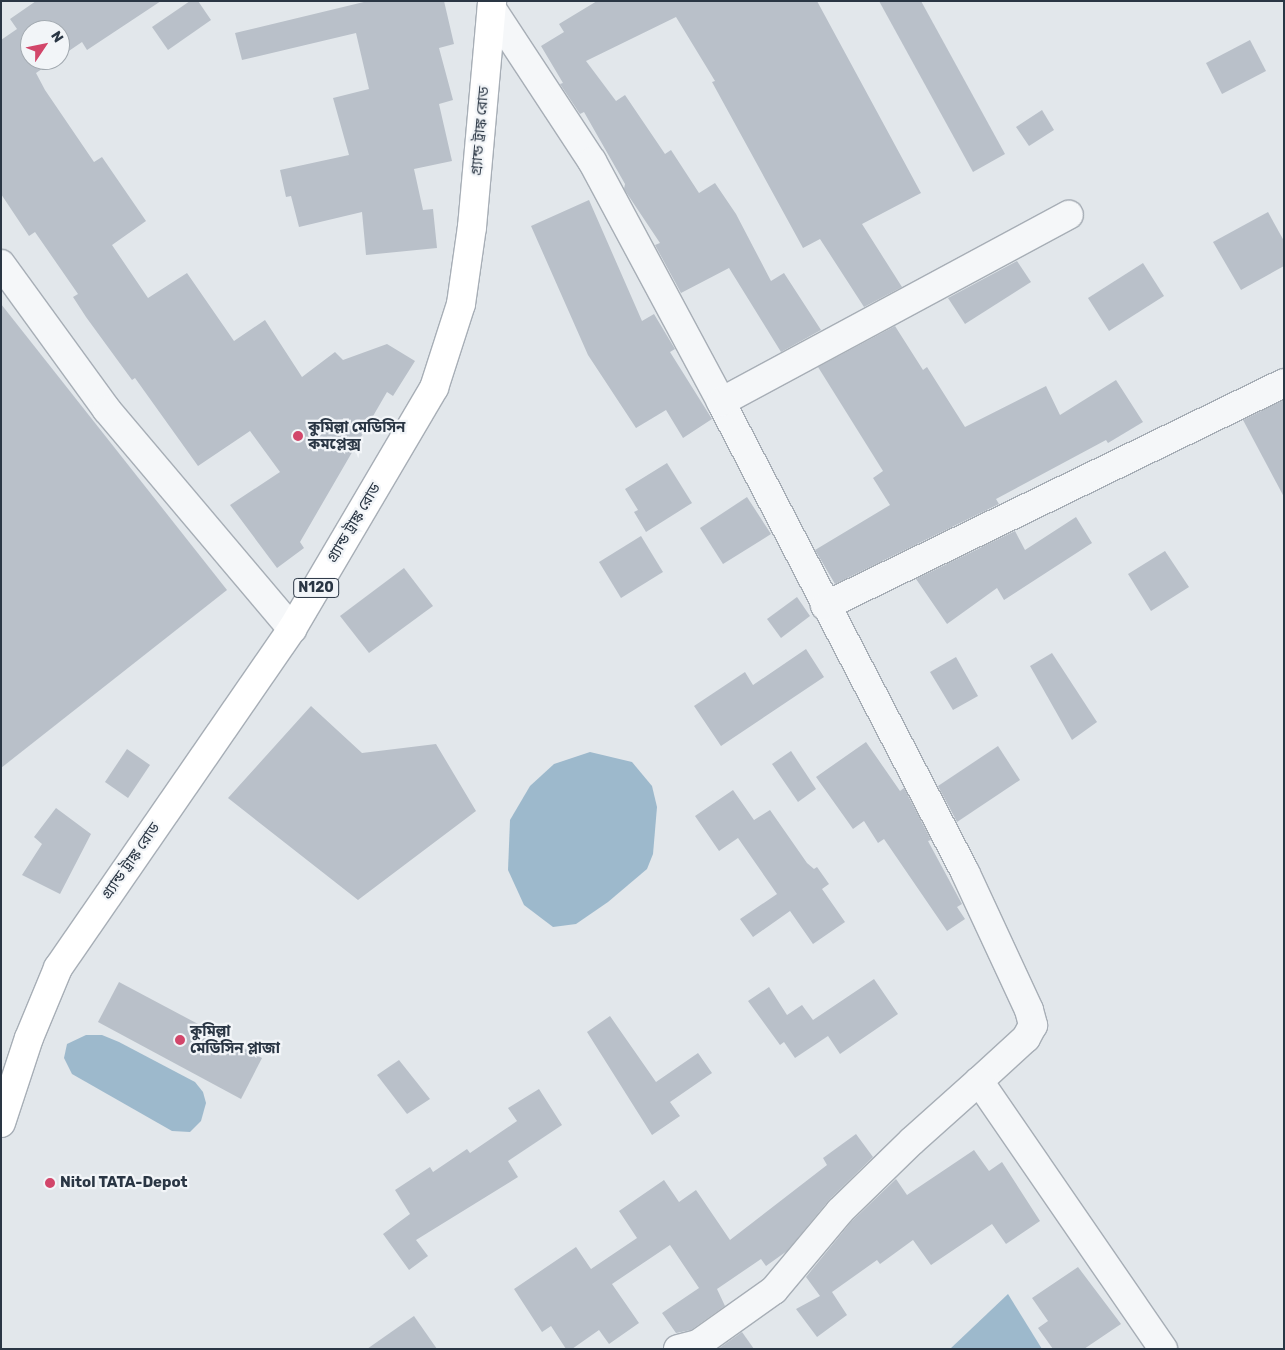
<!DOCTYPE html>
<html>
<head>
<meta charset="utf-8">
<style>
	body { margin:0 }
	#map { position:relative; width:1285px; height:1350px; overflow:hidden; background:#e2e7eb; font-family:Rubik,"Noto Sans Bengali",sans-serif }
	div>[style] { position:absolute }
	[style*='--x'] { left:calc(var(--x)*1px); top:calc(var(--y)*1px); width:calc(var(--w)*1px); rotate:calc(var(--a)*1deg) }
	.water>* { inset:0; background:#9db9cc }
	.building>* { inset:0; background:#b9c0c9 }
	.roads { filter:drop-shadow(1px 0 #a7aeb6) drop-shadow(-1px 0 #a7aeb6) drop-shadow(0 1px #a7aeb6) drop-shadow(0 -1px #a7aeb6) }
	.street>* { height:28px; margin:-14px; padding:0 14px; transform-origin:14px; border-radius:14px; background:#f5f7f9 }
	.highway>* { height:28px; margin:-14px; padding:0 14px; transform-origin:14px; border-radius:14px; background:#fff }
	.dots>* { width:14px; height:14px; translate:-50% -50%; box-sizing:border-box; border:2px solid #f2f5f8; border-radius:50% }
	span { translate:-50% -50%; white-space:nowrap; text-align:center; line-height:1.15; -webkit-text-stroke:4.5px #f2f5f8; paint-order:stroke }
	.shield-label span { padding:1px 4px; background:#f2f5f8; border:1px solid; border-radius:4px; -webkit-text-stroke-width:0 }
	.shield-label { font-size:14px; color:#2a3644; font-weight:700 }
	.street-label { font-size:15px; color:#2a3644 }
	.poi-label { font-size:15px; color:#2a3644; font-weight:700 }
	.left { translate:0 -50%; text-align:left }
	.frame { position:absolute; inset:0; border:2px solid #2a3644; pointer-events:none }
	.north { position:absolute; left:20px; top:20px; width:50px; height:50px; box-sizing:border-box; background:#f2f5f8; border:1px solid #a2a9b0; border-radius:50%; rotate:56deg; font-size:14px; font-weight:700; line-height:20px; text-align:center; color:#2a3644 }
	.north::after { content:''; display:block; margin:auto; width:18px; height:22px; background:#d2466a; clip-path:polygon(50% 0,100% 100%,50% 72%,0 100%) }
</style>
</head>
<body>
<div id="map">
	<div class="water">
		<i style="clip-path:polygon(590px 752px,632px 762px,652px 786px,657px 807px,653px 854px,647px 869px,608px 902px,576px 924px,553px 927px,524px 905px,508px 870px,510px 820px,530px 786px,554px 764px)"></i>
		<i style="clip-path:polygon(86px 1035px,102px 1035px,119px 1042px,195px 1082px,203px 1092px,206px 1103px,201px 1121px,190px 1132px,172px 1131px,72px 1074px,64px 1058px,67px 1044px)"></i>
		<i style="clip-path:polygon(1008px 1294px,1042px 1349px,950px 1349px)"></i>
	</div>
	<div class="building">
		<i style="clip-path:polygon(36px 1px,161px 1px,87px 50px,82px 42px,60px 57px,60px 30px,30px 30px,30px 60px,55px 60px,36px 73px,45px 90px,94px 162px,102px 157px,146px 221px,112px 245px,148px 298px,187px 273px,234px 341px,265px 320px,302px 377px,335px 352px,343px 360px,387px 344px,415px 361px,393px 396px,387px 392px,300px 542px,304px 548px,277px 568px,230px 505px,280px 472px,250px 431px,198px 466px,135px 378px,132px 380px,86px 317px,73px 297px,78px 294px,35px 232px,29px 236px,1px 194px,1px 40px,17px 29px,10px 19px)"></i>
		<i style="clip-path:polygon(190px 1px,198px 1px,211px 20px,168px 50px,152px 27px)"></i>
		<i style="clip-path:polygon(368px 1px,444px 1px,454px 44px,439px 48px,453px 100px,439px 104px,452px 161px,414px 169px,423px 210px,433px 209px,437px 248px,366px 255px,362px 212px,299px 227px,291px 196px,286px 197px,280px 170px,349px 155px,333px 98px,369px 89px,356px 33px,242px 60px,235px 33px)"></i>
		<i style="clip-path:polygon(597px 1px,817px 1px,921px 193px,862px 224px,902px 287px,864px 307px,820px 239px,803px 248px,712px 82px,715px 81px,676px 17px,586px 61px,616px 101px,625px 95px,665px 154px,671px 150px,699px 193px,715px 183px,736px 214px,771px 281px,784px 273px,821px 330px,781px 352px,729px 268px,681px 293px,655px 245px,660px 243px,624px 189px,625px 184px,584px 112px,580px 114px,560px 84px,563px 83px,541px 46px,564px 32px,559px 24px)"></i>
		<i style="clip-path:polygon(879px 1px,921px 1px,1005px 154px,973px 172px)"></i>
		<i style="clip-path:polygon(1250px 40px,1266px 71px,1222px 94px,1206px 63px)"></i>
		<i style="clip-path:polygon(1042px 110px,1054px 130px,1029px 146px,1016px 127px)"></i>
		<i style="clip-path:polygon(589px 200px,642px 321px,654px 314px,675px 349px,670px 352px,712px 419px,683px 438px,666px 410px,636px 428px,588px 355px,531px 226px)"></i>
		<i style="clip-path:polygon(1268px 212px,1284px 241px,1284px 266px,1241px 290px,1213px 242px)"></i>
		<i style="clip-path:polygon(1017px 261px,1031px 282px,965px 324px,948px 298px)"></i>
		<i style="clip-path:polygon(1143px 263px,1164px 296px,1109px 331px,1088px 298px)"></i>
		<i style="clip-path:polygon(1px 304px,227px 590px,1px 768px)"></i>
		<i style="clip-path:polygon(895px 326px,923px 370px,927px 367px,965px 427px,1046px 386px,1060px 415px,1116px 380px,1143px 422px,1108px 443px,1106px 440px,996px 499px,999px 504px,835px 584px,815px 550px,890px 505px,873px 478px,883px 471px,818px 367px)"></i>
		<i style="clip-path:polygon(1284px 400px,1284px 497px,1243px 420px)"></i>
		<i style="clip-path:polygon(667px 463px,692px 503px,646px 532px,634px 512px,638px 510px,625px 489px)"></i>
		<i style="clip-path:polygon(747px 497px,771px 534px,723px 564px,700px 528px)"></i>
		<i style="clip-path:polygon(1076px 517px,1092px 543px,1004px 600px,997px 588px,947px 624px,916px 579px,1015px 531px,1025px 550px)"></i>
		<i style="clip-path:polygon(641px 536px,663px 572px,621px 598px,599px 562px)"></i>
		<i style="clip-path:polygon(1165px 551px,1189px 587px,1151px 611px,1128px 574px)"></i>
		<i style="clip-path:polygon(404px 568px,433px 606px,369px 653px,340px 616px)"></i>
		<i style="clip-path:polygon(797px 597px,810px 616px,781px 638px,767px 619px)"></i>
		<i style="clip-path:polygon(806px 649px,824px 677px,721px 746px,694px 706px,745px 672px,753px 685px)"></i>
		<i style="clip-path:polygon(1052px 653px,1097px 722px,1072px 740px,1030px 666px)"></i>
		<i style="clip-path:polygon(956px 657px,978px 696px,953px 710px,930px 672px)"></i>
		<i style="clip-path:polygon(311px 706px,362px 753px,436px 744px,476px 811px,358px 900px,228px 798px)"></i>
		<i style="clip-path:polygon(866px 742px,900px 791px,904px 788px,931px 840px,928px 841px,962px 904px,957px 907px,965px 919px,947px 931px,884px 839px,878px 843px,864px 821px,853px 829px,816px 777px)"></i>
		<i style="clip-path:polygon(998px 746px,1020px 780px,957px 822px,938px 786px)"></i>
		<i style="clip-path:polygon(127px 749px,150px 765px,128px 798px,105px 782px)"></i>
		<i style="clip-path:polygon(791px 751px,816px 789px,798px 802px,772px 764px)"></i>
		<i style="clip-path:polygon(733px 790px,754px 820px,770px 810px,807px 863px,814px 869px,817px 867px,829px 884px,822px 889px,845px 922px,813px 944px,790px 911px,753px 937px,740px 919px,777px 894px,738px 838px,719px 851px,695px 816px)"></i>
		<i style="clip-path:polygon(56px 808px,91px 834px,60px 894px,22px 875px,42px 844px,34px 837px)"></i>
		<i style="clip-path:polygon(874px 979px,898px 1014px,840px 1054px,828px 1036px,795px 1058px,784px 1042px,780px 1045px,748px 1001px,769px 987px,787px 1015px,802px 1005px,813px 1020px)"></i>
		<i style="clip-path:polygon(119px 982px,262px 1058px,241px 1099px,98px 1022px)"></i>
		<i style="clip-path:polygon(610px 1016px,656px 1082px,698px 1053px,712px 1073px,670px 1102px,680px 1116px,652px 1135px,587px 1032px)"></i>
		<i style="clip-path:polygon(399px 1060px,430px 1099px,407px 1114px,377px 1075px)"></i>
		<i style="clip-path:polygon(539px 1089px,562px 1125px,508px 1161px,518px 1177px,416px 1240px,428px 1256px,409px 1270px,383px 1234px,410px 1214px,395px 1190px,430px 1167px,433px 1172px,467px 1149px,470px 1153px,517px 1121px,508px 1108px)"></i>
		<i style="clip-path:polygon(856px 1134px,873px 1157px,829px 1200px,787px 1251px,766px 1266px,761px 1259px,717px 1289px,725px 1306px,691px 1330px,676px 1333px,662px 1313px,699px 1288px,670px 1245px,612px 1284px,639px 1323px,609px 1344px,599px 1330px,572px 1349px,566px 1349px,551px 1326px,542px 1332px,514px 1289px,576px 1247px,591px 1269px,637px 1238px,619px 1211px,664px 1180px,679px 1202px,696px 1190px,730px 1240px,827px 1165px,823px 1158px)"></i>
		<i style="clip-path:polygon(974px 1150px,989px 1171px,1002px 1162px,1040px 1221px,1006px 1244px,992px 1224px,931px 1265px,913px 1240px,880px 1264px,877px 1260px,832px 1292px,847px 1315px,817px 1337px,796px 1309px,820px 1296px,806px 1277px,851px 1222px,896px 1179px,907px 1195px)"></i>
		<i style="clip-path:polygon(1078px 1267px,1121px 1324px,1084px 1349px,1053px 1349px,1038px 1328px,1048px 1321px,1032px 1298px)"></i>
		<i style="clip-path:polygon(414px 1316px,437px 1349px,367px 1349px)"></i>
		<i style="clip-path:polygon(742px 1332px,754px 1349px,718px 1349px)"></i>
	</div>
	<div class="roads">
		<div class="street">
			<i style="--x:492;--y:9;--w:182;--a:56.7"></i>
			<i style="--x:592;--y:161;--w:273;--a:61.8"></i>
			<i style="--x:721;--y:402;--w:530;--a:62.56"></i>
			<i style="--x:965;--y:872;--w:152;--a:65.1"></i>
			<i style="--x:1029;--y:1010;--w:16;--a:75"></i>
			<i style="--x:1033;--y:1025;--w:15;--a:118"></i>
			<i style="--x:1026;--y:1038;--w:64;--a:137.5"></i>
			<i style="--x:979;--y:1081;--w:325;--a:55.5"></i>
			<i style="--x:1;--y:264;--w:180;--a:54"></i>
			<i style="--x:107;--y:410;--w:287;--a:49.8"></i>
			<i style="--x:721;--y:402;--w:395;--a:-28.3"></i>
			<i style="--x:825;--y:606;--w:510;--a:-25.91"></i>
			<i style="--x:678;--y:1349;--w:21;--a:-14"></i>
			<i style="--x:698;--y:1344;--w:93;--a:-35.4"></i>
			<i style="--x:774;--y:1290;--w:103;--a:-50.1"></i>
			<i style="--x:840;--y:1211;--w:100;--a:-44.2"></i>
			<i style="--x:912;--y:1141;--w:90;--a:-41.8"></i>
		</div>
		<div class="highway">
			<i style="--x:1;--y:1123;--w:89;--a:-71.8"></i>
			<i style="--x:29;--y:1038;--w:76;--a:-67.5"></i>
			<i style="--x:58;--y:968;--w:412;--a:-55.4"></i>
			<i style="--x:292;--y:629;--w:280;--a:-59.5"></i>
			<i style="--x:434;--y:388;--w:88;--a:-72.2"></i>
			<i style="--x:461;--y:304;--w:78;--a:-81.9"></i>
			<i style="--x:472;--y:227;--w:227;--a:-84.9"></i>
		</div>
	</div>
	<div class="dots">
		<i style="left:298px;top:436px;background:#d2466a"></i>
		<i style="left:180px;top:1040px;background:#d2466a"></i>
		<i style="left:50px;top:1183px;background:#d2466a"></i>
	</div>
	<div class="shield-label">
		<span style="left:316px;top:588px">N120</span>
	</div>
	<div class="street-label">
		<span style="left:480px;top:131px;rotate:-85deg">গ্র্যান্ড ট্রাঙ্ক রোড</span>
		<span style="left:354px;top:523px;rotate:-59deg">গ্র্যান্ড ট্রাঙ্ক রোড</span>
		<span style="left:131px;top:861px;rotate:-55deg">গ্র্যান্ড ট্রাঙ্ক রোড</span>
	</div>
	<div class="poi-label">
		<span class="left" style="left:308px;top:436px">কুমিল্লা মেডিসিন<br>কমপ্লেক্স</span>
		<span class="left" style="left:190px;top:1040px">কুমিল্লা<br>মেডিসিন প্লাজা</span>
		<span class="left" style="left:60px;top:1183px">Nitol TATA-Depot</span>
	</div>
	<div class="frame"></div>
	<div class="north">N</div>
</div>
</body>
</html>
